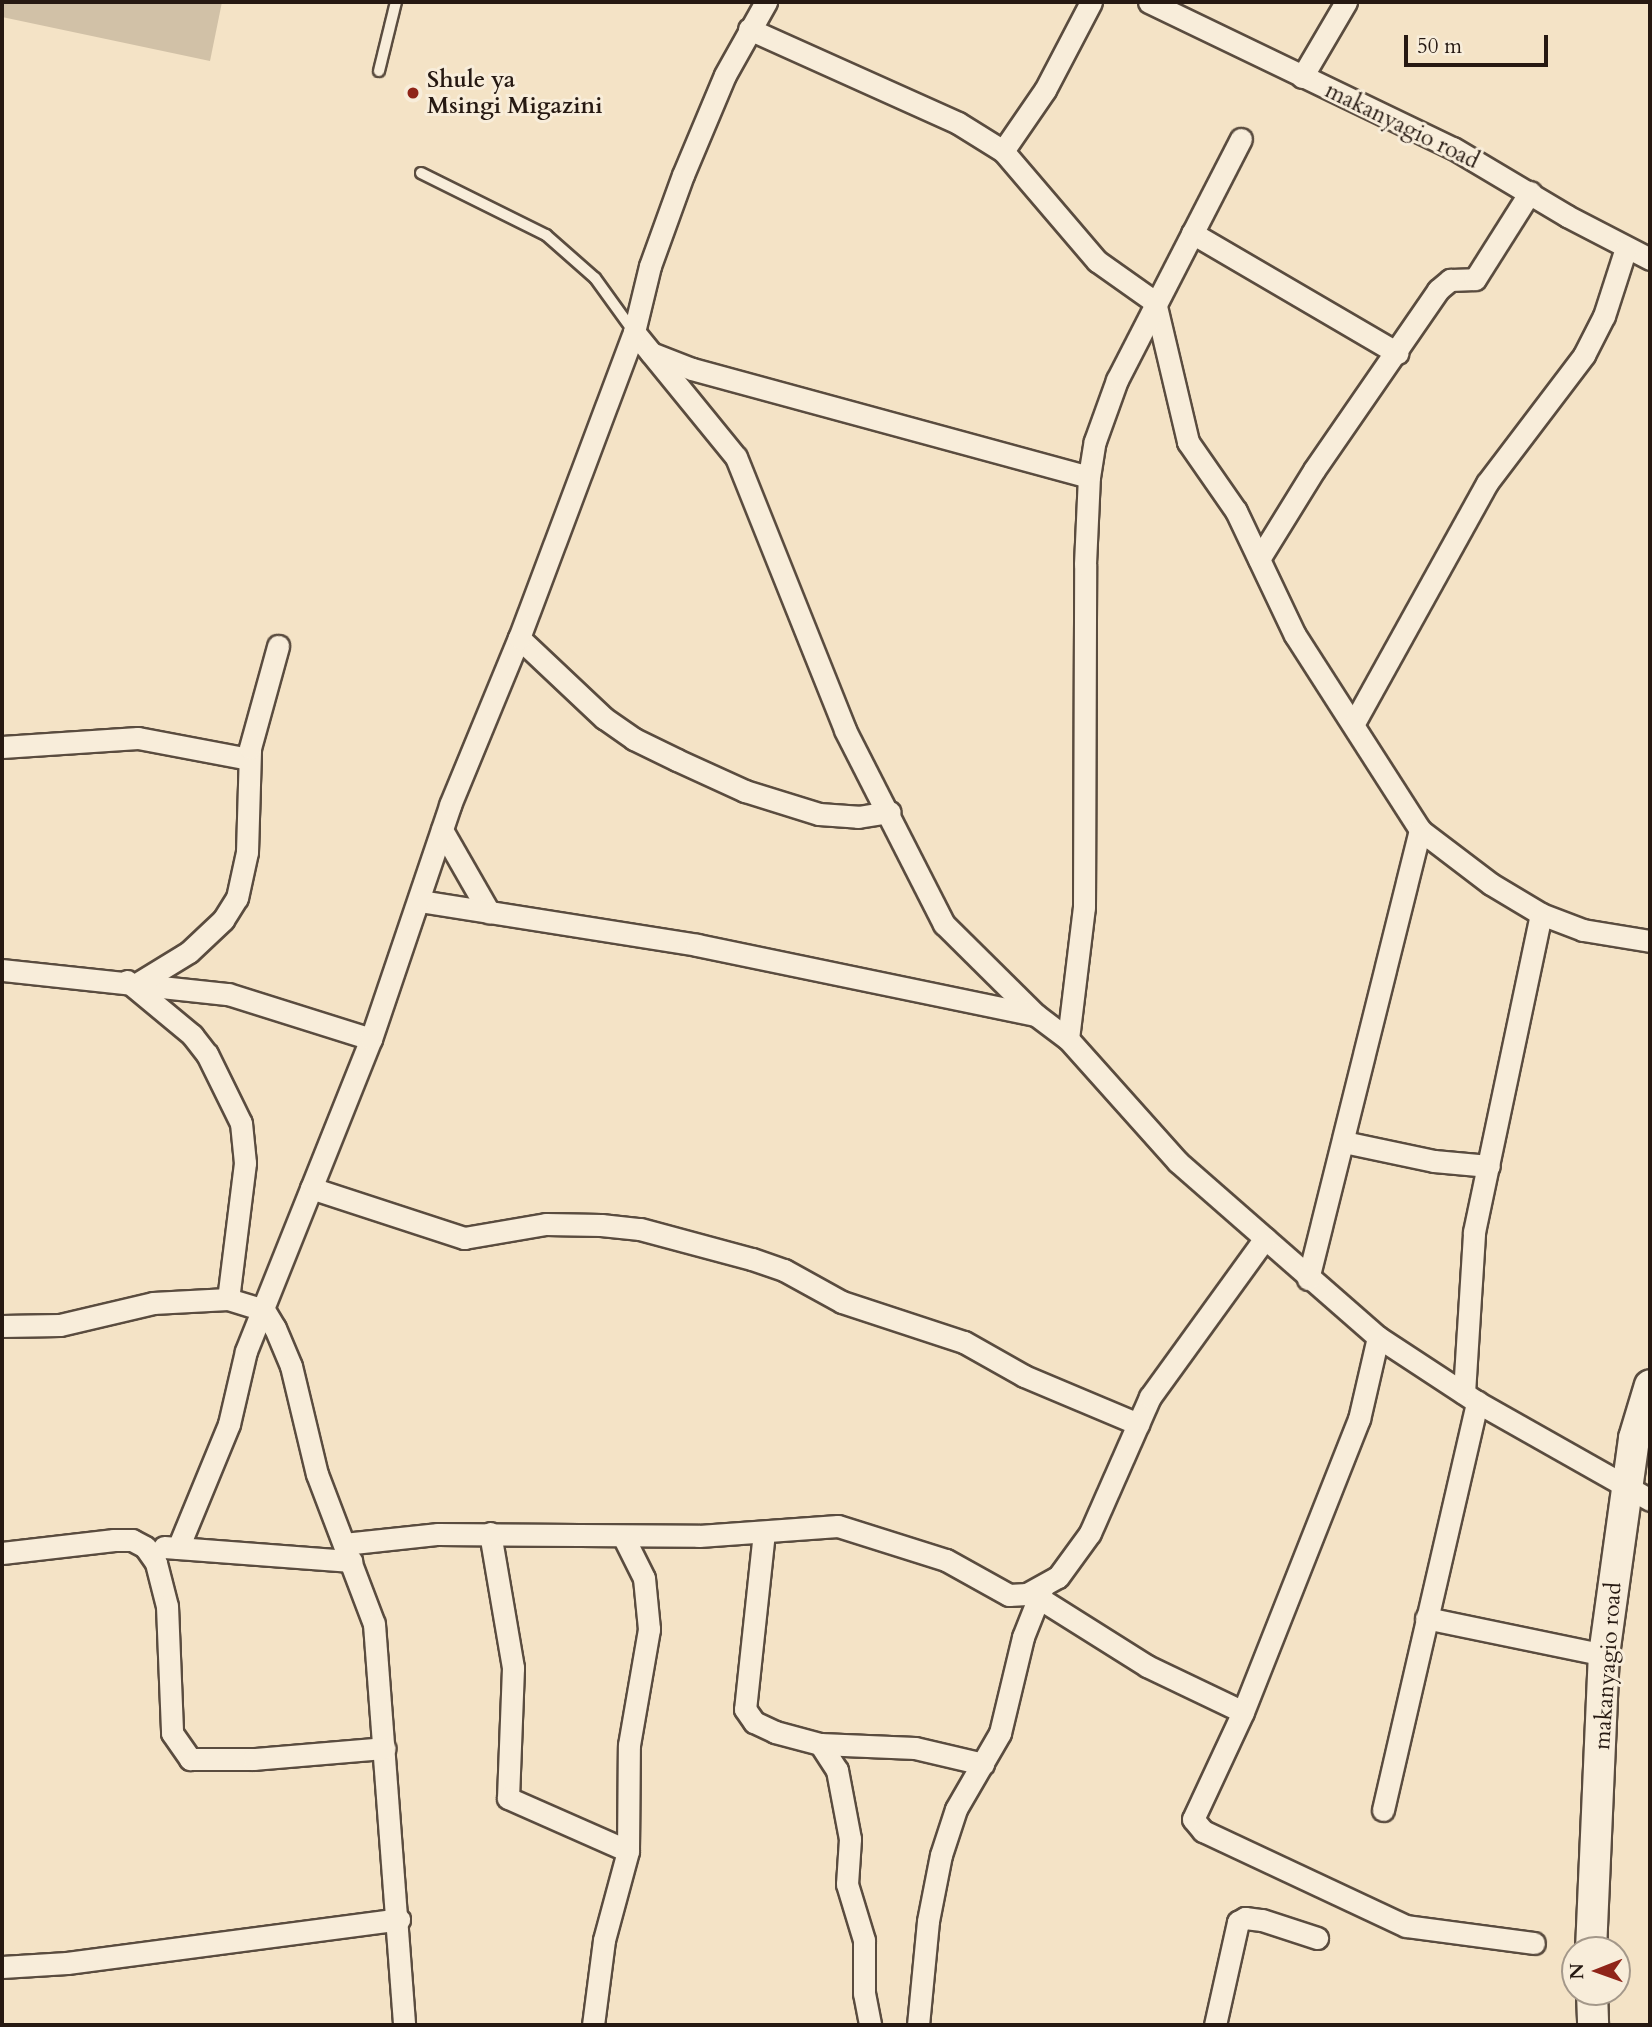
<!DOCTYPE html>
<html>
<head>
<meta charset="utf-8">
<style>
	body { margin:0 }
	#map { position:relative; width:1652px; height:2027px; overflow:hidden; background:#f4e3c6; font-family:Cardo,serif }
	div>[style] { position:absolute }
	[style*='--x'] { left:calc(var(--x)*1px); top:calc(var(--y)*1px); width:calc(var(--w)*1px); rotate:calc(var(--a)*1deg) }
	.green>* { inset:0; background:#d1c1a7 }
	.roads { filter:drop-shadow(2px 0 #5a4c3f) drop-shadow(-2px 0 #5a4c3f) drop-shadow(0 2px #5a4c3f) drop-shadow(0 -2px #5a4c3f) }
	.lane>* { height:10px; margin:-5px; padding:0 5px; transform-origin:5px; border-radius:5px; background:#f8edda }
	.street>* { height:21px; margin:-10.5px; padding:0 10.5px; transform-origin:10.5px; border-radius:10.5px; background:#f8edda }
	.secondary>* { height:30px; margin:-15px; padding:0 15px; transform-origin:15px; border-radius:15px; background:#f8edda }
	.dots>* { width:19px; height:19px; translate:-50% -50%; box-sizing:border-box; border:4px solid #f8edda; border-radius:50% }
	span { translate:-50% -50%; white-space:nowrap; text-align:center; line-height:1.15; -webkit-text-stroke:6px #f8edda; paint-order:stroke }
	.poi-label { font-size:23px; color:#261912; font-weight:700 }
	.left { translate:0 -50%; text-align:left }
	.street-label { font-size:23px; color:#261912 }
	.frame { position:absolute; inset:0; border:4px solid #261912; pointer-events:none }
	.north { position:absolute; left:1561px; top:1936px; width:70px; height:70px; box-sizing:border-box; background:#f8edda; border:2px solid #a4988a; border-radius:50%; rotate:269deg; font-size:19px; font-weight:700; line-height:28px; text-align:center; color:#261912 }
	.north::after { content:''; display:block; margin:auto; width:24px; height:32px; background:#8f2418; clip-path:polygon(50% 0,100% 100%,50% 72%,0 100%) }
	.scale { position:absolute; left:1404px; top:35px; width:144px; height:32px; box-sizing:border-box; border:4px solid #261912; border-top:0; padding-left:9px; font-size:21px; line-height:24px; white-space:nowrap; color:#261912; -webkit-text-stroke:5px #f8edda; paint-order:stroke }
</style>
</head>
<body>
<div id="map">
	<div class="green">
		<i style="clip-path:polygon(2px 2px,222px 2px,210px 61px,2px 17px)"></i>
	</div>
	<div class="roads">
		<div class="lane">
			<i style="--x:379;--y:71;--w:71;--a:-76.2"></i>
			<i style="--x:421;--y:173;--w:140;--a:26.4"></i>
			<i style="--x:546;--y:235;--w:65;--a:41.3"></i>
			<i style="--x:595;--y:278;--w:67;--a:54.2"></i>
		</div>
		<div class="street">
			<i style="--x:1149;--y:2;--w:337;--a:25.7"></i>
			<i style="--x:1453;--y:148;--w:133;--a:30.8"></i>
			<i style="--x:1567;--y:216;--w:93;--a:27.4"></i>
			<i style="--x:749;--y:29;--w:229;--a:24.2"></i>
			<i style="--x:958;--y:123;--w:53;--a:31.9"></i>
			<i style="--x:1003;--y:151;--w:145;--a:49.5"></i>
			<i style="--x:1097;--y:261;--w:71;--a:35.3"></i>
			<i style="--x:1155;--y:302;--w:144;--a:76.7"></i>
			<i style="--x:1188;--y:442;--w:84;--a:55.2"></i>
			<i style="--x:1236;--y:511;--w:137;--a:64.6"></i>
			<i style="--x:1295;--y:635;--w:232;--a:57.3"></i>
			<i style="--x:1420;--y:830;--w:89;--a:37.3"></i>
			<i style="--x:1491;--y:884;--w:58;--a:31"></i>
			<i style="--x:1541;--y:914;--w:45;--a:20.9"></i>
			<i style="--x:1583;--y:930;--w:68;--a:9.3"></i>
			<i style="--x:1302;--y:77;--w:87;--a:-59.6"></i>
			<i style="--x:1003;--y:151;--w:74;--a:-55.5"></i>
			<i style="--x:1045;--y:90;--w:99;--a:-62.4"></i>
			<i style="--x:1192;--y:233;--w:238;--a:30.3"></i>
			<i style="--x:634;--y:332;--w:161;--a:50.8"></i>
			<i style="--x:736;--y:457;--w:294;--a:68.2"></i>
			<i style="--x:845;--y:730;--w:218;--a:63"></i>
			<i style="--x:944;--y:924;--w:128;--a:44.7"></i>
			<i style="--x:651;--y:353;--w:44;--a:21.3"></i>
			<i style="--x:692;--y:369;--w:411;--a:15.2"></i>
			<i style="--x:1259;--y:559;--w:105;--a:-58.3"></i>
			<i style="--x:1314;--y:470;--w:219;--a:-55.4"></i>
			<i style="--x:1438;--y:290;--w:16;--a:-40"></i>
			<i style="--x:1450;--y:280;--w:25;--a:-2"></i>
			<i style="--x:1475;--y:279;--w:103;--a:-57.7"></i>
			<i style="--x:519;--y:638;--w:117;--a:43.3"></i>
			<i style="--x:604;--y:718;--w:37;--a:35"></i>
			<i style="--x:634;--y:739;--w:48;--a:26"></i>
			<i style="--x:677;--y:760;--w:75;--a:24.5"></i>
			<i style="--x:745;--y:791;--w:77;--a:17.3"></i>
			<i style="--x:819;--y:814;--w:39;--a:4"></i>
			<i style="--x:858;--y:817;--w:32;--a:-9"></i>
			<i style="--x:1354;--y:723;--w:274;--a:-61"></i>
			<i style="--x:1487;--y:483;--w:161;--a:-52.8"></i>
			<i style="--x:1584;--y:355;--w:44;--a:-62.9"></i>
			<i style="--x:1604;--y:316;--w:71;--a:-72.1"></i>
			<i style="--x:2;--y:747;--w:136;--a:-3.8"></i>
			<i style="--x:138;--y:738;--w:113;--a:10.7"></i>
			<i style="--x:442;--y:830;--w:95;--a:60.2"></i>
			<i style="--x:420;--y:901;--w:280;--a:9"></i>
			<i style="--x:697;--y:945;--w:346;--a:11.7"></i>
			<i style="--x:1036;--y:1015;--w:40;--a:37"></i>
			<i style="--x:1068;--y:1039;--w:165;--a:48.2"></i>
			<i style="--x:1178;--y:1162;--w:266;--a:41.2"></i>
			<i style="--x:1378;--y:1337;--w:118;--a:33.3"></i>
			<i style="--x:1477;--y:1402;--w:199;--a:29.5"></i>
			<i style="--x:2;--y:970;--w:227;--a:6.1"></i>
			<i style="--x:228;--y:994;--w:150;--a:17.5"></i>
			<i style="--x:127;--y:981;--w:85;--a:39.7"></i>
			<i style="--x:192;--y:1035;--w:24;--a:52"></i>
			<i style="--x:207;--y:1054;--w:77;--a:63.8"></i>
			<i style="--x:241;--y:1123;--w:40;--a:84.3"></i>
			<i style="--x:245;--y:1163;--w:137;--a:97.1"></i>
			<i style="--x:140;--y:982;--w:57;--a:-31.5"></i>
			<i style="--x:189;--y:952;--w:47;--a:-43.3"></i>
			<i style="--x:223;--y:920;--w:26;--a:-58"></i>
			<i style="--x:237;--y:898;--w:47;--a:-77.7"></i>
			<i style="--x:247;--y:852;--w:104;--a:-88.3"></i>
			<i style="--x:250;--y:748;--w:106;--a:-74.6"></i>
			<i style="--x:1068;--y:1039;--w:133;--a:-83.1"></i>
			<i style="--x:1084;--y:907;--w:343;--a:-89.8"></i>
			<i style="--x:1085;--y:564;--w:87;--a:-87.4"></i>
			<i style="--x:1089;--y:477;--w:36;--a:-81"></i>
			<i style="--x:1095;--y:441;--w:65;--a:-70.2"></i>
			<i style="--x:1117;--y:380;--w:271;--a:-62.8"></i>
			<i style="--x:1344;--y:1142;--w:92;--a:11.9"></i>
			<i style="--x:1434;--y:1161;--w:55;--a:5.2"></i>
			<i style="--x:311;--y:1188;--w:161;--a:18.1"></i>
			<i style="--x:464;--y:1238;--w:83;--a:-9.7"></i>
			<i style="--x:546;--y:1224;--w:55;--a:1"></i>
			<i style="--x:601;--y:1225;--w:39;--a:6"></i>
			<i style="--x:640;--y:1229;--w:116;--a:15"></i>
			<i style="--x:752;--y:1259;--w:34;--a:19"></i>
			<i style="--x:784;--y:1270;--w:66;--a:28.9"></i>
			<i style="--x:842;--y:1302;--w:128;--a:18.2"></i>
			<i style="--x:964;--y:1342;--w:69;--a:29.5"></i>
			<i style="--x:1024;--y:1376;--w:124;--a:22.8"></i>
			<i style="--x:1308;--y:1279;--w:463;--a:-76"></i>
			<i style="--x:2;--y:1326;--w:58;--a:-1"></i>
			<i style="--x:60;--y:1325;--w:96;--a:-13.3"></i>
			<i style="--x:153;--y:1303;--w:75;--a:-3.1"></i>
			<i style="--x:228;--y:1299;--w:38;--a:17"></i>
			<i style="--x:264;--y:1310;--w:21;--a:59"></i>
			<i style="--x:275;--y:1328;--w:41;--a:67.2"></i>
			<i style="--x:291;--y:1366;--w:111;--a:76.5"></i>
			<i style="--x:317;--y:1474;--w:160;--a:69.2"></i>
			<i style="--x:374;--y:1624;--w:402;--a:85.7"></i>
			<i style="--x:1378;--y:1337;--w:84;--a:103"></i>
			<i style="--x:1359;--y:1419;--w:315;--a:111.6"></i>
			<i style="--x:1243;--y:1712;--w:118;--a:115"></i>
			<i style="--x:1193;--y:1819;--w:16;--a:50"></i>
			<i style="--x:1203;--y:1831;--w:224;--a:25.1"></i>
			<i style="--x:1406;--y:1926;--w:129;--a:7.6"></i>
			<i style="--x:1464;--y:1393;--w:161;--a:-86.4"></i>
			<i style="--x:1474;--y:1232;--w:325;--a:-78.1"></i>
			<i style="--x:764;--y:1532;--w:178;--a:96.1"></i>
			<i style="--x:745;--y:1709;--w:16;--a:55"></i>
			<i style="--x:754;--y:1722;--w:23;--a:25"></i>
			<i style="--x:775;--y:1732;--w:47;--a:14.9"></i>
			<i style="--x:820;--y:1744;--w:31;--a:57"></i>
			<i style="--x:837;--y:1770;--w:70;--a:79.3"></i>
			<i style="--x:850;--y:1839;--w:45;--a:93.8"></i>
			<i style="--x:847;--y:1884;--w:59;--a:73.1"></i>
			<i style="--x:864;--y:1940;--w:53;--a:90"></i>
			<i style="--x:864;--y:1993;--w:33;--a:79"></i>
			<i style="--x:490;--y:1533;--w:137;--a:80.3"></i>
			<i style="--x:513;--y:1668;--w:130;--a:92.2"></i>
			<i style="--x:508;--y:1798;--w:131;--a:23.8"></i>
			<i style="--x:344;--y:1544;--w:95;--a:-6.1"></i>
			<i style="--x:438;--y:1534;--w:261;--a:0.4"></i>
			<i style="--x:699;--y:1536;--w:139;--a:-4.1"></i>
			<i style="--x:838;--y:1526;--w:113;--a:17.5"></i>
			<i style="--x:946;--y:1560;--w:72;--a:29.1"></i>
			<i style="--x:1009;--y:1595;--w:18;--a:-3"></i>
			<i style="--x:1027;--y:1594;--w:35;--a:-29"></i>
			<i style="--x:1058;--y:1577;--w:54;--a:-54"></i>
			<i style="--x:1090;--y:1533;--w:149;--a:-66.2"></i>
			<i style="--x:1150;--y:1397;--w:196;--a:-54.1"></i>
			<i style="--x:164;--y:1547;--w:188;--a:4.3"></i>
			<i style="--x:178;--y:1548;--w:134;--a:-67.6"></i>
			<i style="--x:229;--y:1424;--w:75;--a:-76.9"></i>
			<i style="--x:246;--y:1351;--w:336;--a:-68.2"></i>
			<i style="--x:371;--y:1039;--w:247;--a:-71.3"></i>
			<i style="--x:450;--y:805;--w:181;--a:-67.6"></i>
			<i style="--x:519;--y:638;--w:327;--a:-69.4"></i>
			<i style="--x:634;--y:332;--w:68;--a:-76.4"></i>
			<i style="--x:650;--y:266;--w:97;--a:-70.1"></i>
			<i style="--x:683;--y:175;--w:108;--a:-67.2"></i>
			<i style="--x:725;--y:75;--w:84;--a:-60.7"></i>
			<i style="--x:2;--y:1553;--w:113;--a:-6.6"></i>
			<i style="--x:114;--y:1540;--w:18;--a:0"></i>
			<i style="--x:132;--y:1540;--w:15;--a:28"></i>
			<i style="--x:145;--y:1547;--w:19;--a:55"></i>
			<i style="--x:156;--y:1563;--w:44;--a:75.7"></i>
			<i style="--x:167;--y:1606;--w:127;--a:87.7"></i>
			<i style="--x:172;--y:1733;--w:32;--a:55"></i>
			<i style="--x:190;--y:1759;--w:64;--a:0"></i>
			<i style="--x:254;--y:1759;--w:131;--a:-4.8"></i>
			<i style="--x:1039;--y:1598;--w:128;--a:32.2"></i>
			<i style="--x:1147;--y:1666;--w:106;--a:25.6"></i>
			<i style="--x:1426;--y:1618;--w:182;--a:11.7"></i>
			<i style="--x:820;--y:1744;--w:95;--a:2.4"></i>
			<i style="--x:915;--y:1748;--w:70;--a:13.2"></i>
			<i style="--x:1383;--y:1810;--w:419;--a:-77"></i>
			<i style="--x:2;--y:1967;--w:65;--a:-3.5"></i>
			<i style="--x:67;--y:1963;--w:335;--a:-7.5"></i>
			<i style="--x:593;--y:2025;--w:86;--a:-82.6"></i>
			<i style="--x:604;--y:1940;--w:92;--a:-74.9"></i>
			<i style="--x:628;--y:1851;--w:106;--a:-89.5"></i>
			<i style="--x:629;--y:1745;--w:118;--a:-80.2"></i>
			<i style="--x:649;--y:1629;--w:51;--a:-95.6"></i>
			<i style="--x:644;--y:1578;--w:47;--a:-116.6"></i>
			<i style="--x:918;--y:2025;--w:104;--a:-84.5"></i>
			<i style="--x:928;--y:1921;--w:67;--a:-78.9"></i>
			<i style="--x:941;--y:1855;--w:48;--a:-71.9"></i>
			<i style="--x:956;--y:1809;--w:88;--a:-59.9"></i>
			<i style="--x:1000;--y:1733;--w:99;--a:-76.5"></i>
			<i style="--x:1023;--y:1637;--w:52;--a:-68.4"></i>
			<i style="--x:1215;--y:2025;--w:106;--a:-77.4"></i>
			<i style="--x:1238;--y:1922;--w:8;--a:-30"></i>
			<i style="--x:1245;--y:1918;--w:17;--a:7"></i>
			<i style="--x:1262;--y:1920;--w:58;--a:18.1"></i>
		</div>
		<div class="secondary">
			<i style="--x:1591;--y:1950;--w:295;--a:-87.5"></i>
			<i style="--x:1604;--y:1655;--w:219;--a:-82.1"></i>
			<i style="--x:1634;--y:1438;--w:55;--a:-73.2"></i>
			<i style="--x:1592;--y:1992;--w:33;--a:88"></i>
		</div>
	</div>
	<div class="dots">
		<i style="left:413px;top:93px;background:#8f2418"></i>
	</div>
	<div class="poi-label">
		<span class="left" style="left:427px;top:93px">Shule ya<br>Msingi Migazini</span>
	</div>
	<div class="street-label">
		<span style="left:1402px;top:126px;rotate:26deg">makanyagio road</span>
		<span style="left:1608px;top:1666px;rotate:-86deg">makanyagio road</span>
	</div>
	<div class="frame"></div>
	<div class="north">N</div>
	<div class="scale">50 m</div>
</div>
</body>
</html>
